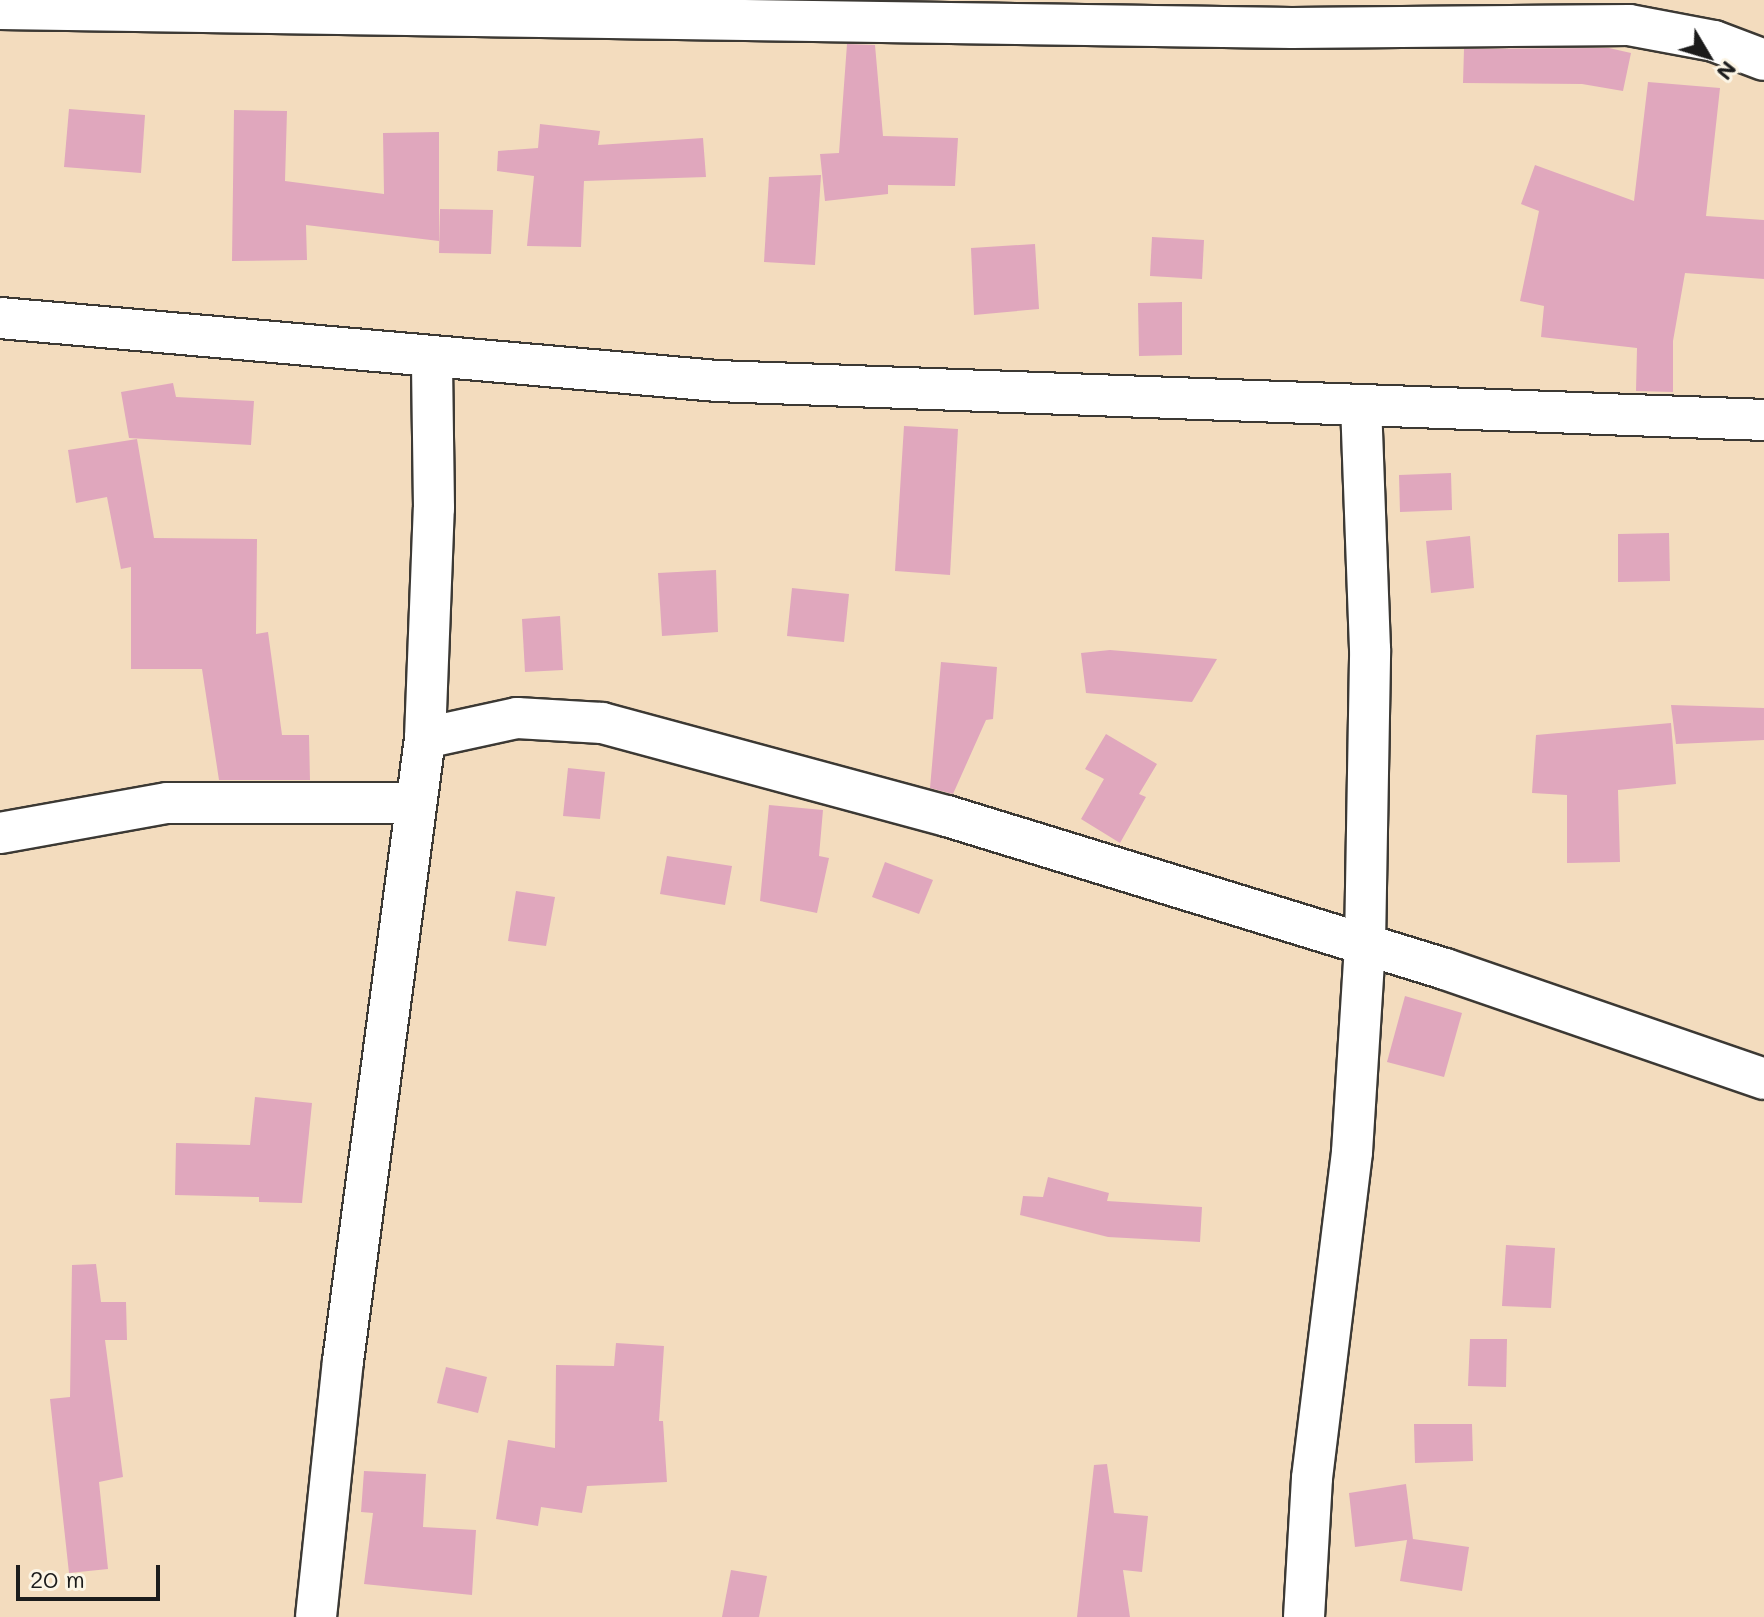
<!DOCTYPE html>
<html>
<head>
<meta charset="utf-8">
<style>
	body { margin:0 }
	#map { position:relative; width:1764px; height:1617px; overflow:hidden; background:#f3dcbe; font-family:Mali,sans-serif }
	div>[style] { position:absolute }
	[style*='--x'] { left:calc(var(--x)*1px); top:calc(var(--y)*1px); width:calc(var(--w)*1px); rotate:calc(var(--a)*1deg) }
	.building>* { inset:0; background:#e0a7bd }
	.roads { filter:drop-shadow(2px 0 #3c3934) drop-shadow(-2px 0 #3c3934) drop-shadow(0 2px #3c3934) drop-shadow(0 -2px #3c3934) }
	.street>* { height:40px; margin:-20px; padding:0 20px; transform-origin:20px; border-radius:20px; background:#fff }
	span { translate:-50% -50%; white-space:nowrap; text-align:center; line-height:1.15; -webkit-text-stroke:6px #fcf5e5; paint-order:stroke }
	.north { position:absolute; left:1668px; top:16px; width:80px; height:80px; -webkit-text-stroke:6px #fcf5e5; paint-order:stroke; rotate:128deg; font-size:22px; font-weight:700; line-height:32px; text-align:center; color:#1c1c1c }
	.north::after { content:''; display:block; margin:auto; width:28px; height:36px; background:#1c1c1c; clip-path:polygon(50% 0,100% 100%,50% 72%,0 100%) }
	.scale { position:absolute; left:16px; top:1565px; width:144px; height:36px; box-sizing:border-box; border:4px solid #1c1c1c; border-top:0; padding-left:10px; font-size:24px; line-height:28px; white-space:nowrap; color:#1c1c1c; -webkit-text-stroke:6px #fcf5e5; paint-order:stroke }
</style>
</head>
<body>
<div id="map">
	<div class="building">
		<i style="clip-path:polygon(847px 44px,875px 45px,883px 136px,958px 138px,955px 186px,888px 185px,888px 194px,825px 201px,820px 154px,839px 153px)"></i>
		<i style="clip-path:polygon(1609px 48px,1631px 53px,1623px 91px,1582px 84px,1463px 83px,1464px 49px)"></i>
		<i style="clip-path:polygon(1648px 82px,1720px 88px,1706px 216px,1764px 220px,1764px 279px,1685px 273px,1673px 341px,1673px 392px,1636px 391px,1637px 348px,1541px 337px,1544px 306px,1520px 301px,1539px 211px,1521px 204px,1535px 165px,1634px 201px)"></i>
		<i style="clip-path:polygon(69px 109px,145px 115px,141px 173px,64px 167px)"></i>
		<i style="clip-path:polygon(234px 110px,287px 111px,285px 181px,384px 194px,383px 133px,439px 132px,439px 241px,306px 225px,307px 260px,232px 261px)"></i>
		<i style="clip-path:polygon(540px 124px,600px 131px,598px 145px,703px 138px,706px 177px,584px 181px,581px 247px,527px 246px,534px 176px,497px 171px,498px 151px,538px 148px)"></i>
		<i style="clip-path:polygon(821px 175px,815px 265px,764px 262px,769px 177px)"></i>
		<i style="clip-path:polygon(440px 209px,493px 210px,491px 254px,439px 253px)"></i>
		<i style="clip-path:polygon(1152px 237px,1204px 240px,1202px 279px,1150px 276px)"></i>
		<i style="clip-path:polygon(1035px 244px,1039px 309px,974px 315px,971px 248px)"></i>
		<i style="clip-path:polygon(1182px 302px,1182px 355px,1139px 356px,1138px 303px)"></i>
		<i style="clip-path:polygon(173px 383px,176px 397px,254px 401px,251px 445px,129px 438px,121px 392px)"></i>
		<i style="clip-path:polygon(904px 426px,958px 429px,950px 575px,895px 571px)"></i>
		<i style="clip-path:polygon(137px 439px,154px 538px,257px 539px,256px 634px,268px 632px,282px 735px,309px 735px,310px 780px,219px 780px,202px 669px,131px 669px,131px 567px,121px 569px,107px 497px,76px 503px,68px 450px)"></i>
		<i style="clip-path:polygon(1451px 473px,1452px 510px,1400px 512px,1399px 475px)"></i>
		<i style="clip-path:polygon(1669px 533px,1670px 581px,1618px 582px,1618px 534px)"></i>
		<i style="clip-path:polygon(1470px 536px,1474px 588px,1431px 593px,1426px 541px)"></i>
		<i style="clip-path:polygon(716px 570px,718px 632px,662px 636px,658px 573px)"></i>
		<i style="clip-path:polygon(792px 588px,849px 594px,844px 642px,787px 636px)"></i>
		<i style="clip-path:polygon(560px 616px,563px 670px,525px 672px,522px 619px)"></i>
		<i style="clip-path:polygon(1110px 650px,1217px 659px,1192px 702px,1086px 693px,1081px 653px)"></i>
		<i style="clip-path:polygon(941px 662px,997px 667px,993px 719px,986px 720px,953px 794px,930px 788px)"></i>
		<i style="clip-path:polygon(1671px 705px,1764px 708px,1764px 740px,1676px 744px)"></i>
		<i style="clip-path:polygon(1671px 723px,1676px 784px,1618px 790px,1620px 862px,1567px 863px,1567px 795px,1532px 793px,1536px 735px)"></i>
		<i style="clip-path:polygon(1106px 734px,1157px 764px,1139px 794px,1146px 797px,1120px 843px,1081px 819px,1104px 779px,1085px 769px)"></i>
		<i style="clip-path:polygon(568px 768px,605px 772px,600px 819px,563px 816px)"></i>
		<i style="clip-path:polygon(769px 805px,823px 810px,819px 856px,829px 858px,817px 913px,760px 901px)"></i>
		<i style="clip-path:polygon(667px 856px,732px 866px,725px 905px,660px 894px)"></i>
		<i style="clip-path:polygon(885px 862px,933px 880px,919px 914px,872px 897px)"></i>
		<i style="clip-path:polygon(516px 891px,555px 897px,546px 946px,508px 941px)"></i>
		<i style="clip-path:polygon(1405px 996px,1462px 1013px,1444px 1077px,1387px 1062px)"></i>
		<i style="clip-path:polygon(255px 1097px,312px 1103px,302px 1203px,259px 1202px,259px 1197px,175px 1195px,176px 1143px,250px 1145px)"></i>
		<i style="clip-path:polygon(1048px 1177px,1109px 1193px,1107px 1201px,1202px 1207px,1200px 1242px,1108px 1237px,1020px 1215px,1023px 1196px,1043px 1197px)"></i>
		<i style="clip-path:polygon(1506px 1245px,1555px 1248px,1551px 1308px,1502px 1306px)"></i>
		<i style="clip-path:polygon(96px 1264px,101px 1302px,126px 1302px,127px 1340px,105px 1340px,123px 1477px,99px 1482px,108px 1569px,69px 1573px,50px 1399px,70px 1397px,72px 1265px)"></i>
		<i style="clip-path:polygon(1470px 1339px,1507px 1339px,1506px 1387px,1468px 1386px)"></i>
		<i style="clip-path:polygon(616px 1343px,664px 1346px,659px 1421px,663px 1421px,667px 1482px,587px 1486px,582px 1513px,541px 1507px,538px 1526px,496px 1519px,508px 1440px,555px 1448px,556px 1365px,614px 1366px)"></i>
		<i style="clip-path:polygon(446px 1367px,487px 1377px,478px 1413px,437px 1403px)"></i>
		<i style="clip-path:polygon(1414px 1424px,1472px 1424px,1473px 1461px,1415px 1463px)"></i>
		<i style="clip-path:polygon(1107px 1464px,1114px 1513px,1148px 1516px,1142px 1572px,1123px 1570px,1130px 1617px,1077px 1617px,1094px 1465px)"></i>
		<i style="clip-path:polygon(364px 1471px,426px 1474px,423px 1527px,476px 1530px,472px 1595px,364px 1584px,373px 1513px,361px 1512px)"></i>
		<i style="clip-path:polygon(1406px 1484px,1413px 1539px,1469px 1547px,1462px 1591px,1400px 1581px,1407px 1540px,1355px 1547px,1349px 1493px)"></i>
		<i style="clip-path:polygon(731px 1570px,767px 1576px,759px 1617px,722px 1617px)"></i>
	</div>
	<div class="roads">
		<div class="street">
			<i style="--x:0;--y:9;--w:1292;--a:0.84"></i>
			<i style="--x:1292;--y:28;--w:337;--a:-0.5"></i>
			<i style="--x:1629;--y:25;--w:86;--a:10.7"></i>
			<i style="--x:1714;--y:41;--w:53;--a:20.8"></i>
			<i style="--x:0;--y:318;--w:720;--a:5.02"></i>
			<i style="--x:717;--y:381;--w:1048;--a:2.13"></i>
			<i style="--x:425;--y:738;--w:94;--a:-12.3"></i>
			<i style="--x:517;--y:718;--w:85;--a:3.4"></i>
			<i style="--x:602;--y:723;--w:357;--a:15.1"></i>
			<i style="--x:947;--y:816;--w:521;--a:17.08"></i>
			<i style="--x:1445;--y:969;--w:337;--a:19"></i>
			<i style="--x:0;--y:833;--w:170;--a:-10.2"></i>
			<i style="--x:167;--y:803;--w:249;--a:0"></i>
			<i style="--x:316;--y:1617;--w:257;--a:-84"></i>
			<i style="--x:343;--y:1361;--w:628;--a:-82.5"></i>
			<i style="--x:425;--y:738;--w:230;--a:-87.8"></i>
			<i style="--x:434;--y:508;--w:151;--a:-90.8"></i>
			<i style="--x:1304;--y:1617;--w:139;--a:-86.7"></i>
			<i style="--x:1312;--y:1478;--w:328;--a:-83"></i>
			<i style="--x:1352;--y:1152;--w:207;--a:-86.4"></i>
			<i style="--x:1365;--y:945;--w:296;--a:-89"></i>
			<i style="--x:1370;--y:649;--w:244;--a:-92.1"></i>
		</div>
	</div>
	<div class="north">N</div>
	<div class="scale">20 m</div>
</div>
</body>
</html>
